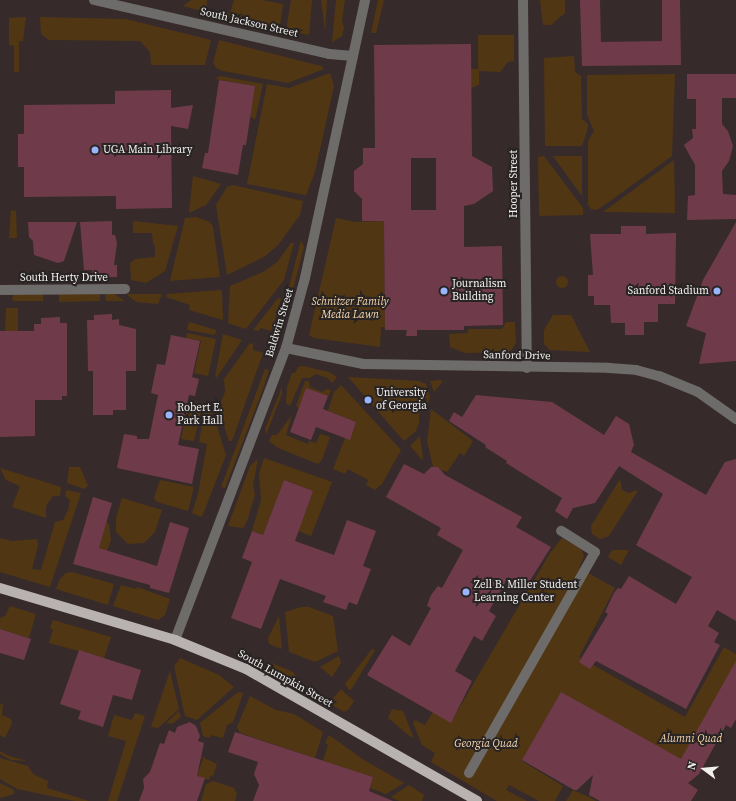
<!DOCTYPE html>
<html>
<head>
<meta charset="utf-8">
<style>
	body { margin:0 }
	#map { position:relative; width:736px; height:801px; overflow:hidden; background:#282423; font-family:"Source Serif 4",serif }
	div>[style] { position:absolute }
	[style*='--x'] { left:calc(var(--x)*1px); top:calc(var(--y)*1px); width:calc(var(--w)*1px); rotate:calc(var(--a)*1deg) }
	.built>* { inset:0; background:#362b2a }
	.green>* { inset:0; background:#513613 }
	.round { border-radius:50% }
	.building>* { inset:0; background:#6f3b4b }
	.minor>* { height:10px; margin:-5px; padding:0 5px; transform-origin:5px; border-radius:5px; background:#6e6c6b }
	.major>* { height:10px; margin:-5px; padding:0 5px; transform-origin:5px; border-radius:5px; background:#b8b3b1 }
	.dots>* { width:11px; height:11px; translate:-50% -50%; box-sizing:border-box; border:2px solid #282423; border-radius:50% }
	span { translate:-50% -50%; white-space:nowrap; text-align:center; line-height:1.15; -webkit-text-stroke:4px #282423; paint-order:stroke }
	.street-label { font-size:11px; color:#f2efef }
	.poi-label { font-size:11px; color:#f2efef }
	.left { translate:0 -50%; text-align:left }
	.right { translate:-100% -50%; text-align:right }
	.park-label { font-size:11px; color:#f8d7af; font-style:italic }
	.north { position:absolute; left:684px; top:749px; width:40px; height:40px; -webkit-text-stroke:3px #282423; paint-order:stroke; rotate:286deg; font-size:11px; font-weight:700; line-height:16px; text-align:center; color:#f2efef }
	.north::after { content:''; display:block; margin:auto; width:14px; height:18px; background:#f2efef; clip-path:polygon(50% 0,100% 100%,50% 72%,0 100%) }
</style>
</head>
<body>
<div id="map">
	<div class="built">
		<i style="clip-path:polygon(0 0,736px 0,736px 801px,0 801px)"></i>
	</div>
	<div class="green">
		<i style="clip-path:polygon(191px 0,207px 0,206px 12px,183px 6px)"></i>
		<i style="clip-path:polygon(234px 0,262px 0,283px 4px,280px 26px,277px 28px,224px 16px,225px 12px,230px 13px)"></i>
		<i style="clip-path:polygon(291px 0,312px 0,309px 35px,286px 30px)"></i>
		<i style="clip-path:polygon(321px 0,327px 0,325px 31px)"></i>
		<i style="clip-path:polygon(336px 0,345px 0,342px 20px,344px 28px,342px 36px,332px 42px)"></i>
		<i style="clip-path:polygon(378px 0,384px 0,377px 29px,376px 33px,371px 33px)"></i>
		<i style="clip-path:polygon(540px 0,565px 0,565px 13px,551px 25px,543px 25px)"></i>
		<i style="clip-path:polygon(26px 17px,23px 41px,19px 41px,19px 72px,14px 72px,14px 46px,9px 45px,9px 18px)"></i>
		<i style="clip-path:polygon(40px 17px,126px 19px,211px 40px,205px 65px,151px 65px,150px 52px,140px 41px,49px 40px,41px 34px)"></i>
		<i style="clip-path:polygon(478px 35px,514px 35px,514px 61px,508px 62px,500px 72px,479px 71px,479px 85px,471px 88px,471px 69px,478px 69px)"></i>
		<i style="clip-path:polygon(219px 40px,321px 66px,324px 69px,288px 83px,223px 71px,216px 68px,213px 62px)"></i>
		<i style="clip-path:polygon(574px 56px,575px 72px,581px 76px,582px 119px,588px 124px,587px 131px,582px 146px,545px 146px,544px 58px)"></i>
		<i style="clip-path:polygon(330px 73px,334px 86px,315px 172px,306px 195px,247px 184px,267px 84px,289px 88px)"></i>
		<i style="clip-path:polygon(675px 74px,672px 156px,613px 199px,597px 210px,591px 209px,588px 205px,588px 141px,594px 131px,587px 115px,587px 75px)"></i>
		<i style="clip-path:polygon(220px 76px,263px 84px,255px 120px,250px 116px,255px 86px,215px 79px)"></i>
		<i style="clip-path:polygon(544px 156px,583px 208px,583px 215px,540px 216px,539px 214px,538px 157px)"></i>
		<i style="clip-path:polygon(553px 156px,582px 156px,582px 196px,568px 177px)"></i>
		<i style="clip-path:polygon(674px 160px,675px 213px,603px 212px)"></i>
		<i style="clip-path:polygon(193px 176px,221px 184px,206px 205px,189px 213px)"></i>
		<i style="clip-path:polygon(233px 185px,303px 201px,300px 215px,278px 245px,264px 257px,227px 275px,216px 205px,227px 187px)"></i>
		<i style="clip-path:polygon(11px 210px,16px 211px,17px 238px,9px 238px)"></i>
		<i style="clip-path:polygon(196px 217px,210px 222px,213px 227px,220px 277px,170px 281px,185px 218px)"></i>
		<i style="clip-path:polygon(336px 218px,356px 222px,384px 221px,385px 327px,381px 327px,380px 347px,314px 338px,309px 335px)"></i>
		<i style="clip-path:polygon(133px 221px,178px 226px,165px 271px,146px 283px,131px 280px,130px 263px,135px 259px,155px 257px,155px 245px,153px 244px,152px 233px,133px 233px)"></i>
		<i style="clip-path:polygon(301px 240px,304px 247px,284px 324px,280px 322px)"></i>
		<i style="clip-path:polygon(291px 243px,294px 243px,284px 280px,246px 329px,228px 323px,230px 286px,263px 272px,277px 262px)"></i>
		<i class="round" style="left:556px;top:276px;width:12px;height:12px"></i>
		<i style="clip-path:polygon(220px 290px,222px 291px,223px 320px,189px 310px,190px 305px,166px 297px,167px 294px)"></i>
		<i style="clip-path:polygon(43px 294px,43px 301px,13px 301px,12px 298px,14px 295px)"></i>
		<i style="clip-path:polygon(59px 294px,100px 294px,100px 301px,59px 302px)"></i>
		<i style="clip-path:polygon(105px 294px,115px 294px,125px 301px,106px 301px)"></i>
		<i style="clip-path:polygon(126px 294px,162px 294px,158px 304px,136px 302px)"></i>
		<i style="clip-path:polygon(278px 298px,281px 299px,271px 331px,261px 328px,258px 331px,253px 330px)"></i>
		<i style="clip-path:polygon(6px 308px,18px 308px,18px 331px,5px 331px)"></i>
		<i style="clip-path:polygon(553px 315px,571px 315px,590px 352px,550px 350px,544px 344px,544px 330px)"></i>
		<i style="clip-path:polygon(189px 322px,216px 330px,215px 335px,187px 330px)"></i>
		<i style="clip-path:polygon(506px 322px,515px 322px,516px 342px,513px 348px,508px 352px,465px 353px,450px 347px,449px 334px,468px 333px,468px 329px,502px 329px)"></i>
		<i style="clip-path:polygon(187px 333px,216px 339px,208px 376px,194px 373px,201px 341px,186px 338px)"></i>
		<i style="clip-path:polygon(223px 334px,242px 340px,217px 377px,215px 377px)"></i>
		<i style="clip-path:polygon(250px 343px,253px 344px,253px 350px,263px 353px,232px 441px,229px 441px,218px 408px,225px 392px,224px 379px)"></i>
		<i style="clip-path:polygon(303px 366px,329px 372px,337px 377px,332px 383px,328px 378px,316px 374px,310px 378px,302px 378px,290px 406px,286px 403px,287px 387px,292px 373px,295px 373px,298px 367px)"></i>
		<i style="clip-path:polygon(265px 369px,269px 370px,263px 389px,225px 488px,221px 487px)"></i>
		<i style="clip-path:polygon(348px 377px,419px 381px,426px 384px,430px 398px,425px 408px,419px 410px,419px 423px,416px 431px,404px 441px)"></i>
		<i style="clip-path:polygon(305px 381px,309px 381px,310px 387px,322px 392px,327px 389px,331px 390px,328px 397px,306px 388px,299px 408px,296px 406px)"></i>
		<i style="clip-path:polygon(430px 381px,440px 380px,443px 381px,434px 392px)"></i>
		<i style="clip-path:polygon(341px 385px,401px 450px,382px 484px,375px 490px,366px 485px,368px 480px,348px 469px,345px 474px,333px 469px,345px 438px,350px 439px,356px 422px,328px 411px,334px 392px)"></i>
		<i style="clip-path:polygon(282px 387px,282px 394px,266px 435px,265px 429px)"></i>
		<i style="clip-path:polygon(188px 403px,202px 406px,194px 441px,181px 439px)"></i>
		<i style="clip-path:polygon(205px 406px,211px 407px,226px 455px,202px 517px,192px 513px,198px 494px,207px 444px,199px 442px)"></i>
		<i style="clip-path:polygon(431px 409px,473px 441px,464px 456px,460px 453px,447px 472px,433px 467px,427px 441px)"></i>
		<i style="clip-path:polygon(292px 415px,286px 435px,308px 444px,309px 441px,316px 443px,320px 434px,330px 437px,322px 460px,318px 464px,278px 448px,269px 441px,272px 435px,277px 435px)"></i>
		<i style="clip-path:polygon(420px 436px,423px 458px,422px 460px,410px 446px)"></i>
		<i style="clip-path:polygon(264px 458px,332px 482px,311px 536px,298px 531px,313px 491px,284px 480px,263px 535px,252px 531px,261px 500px,259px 474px)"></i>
		<i style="clip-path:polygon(258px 459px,253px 485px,255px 495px,247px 521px,243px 528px,228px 526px,250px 466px)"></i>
		<i style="clip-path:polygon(69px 467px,80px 467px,88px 486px,84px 489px,67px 483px)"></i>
		<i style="clip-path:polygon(0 468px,61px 487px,60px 496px,53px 496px,46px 506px,46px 518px,12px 507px,20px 486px,6px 480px)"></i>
		<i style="clip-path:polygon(620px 479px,622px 490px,629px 493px,637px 490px,637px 492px,609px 536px,600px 539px,592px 534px,591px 526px)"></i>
		<i style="clip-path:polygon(160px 480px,194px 487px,188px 511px,157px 502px,154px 498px)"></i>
		<i style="clip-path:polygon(66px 490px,81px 493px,50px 587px,0 572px,0 538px,12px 541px,37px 539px,38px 546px,32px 569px,41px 570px,55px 522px,63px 520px,68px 510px,70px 500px,65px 496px)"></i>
		<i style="clip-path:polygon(122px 498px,162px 510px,155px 532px,144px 543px,128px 544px,116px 532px,116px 518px)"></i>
		<i style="clip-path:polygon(106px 522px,109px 524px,111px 540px,107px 551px,99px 548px)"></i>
		<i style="clip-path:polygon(562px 538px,581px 549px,584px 556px,579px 568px,615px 588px,579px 657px,685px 717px,724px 647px,736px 654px,736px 707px,699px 771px,561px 692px,522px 761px,563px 786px,555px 801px,539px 801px,509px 785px,506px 790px,527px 801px,497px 801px,431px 762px,435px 753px,422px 745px,413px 723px,415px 720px,425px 725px,433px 712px,451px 722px,550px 553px)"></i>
		<i style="clip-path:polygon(612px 550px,629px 550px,621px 565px,608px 557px)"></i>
		<i style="clip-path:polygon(72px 572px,114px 584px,108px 605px,56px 589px,60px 579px,66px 573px)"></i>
		<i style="clip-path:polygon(121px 585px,136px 589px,137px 587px,170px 599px,165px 615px,158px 620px,113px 606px)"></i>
		<i style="clip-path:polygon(10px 606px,36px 614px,29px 638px,0 629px,0 618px,5px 616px)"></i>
		<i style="clip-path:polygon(301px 607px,309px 607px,333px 616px,338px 651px,315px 662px,289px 652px,285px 612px)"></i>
		<i style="clip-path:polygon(279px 616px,282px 649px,269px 644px,268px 638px)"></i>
		<i style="clip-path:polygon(53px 620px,111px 637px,104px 658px,49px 643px,53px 630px,50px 628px)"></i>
		<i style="clip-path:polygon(372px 649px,375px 650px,351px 690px,348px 689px,345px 684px)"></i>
		<i style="clip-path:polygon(339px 656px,341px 663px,332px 677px,320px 667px)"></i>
		<i style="clip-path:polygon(180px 658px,219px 675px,234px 687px,197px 720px,185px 716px,174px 666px)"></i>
		<i style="clip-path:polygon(272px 663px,293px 672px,297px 678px,297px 686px,264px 667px)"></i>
		<i style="clip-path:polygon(170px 671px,179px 709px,158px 728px,151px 727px)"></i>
		<i style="clip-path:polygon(341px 689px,354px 701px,348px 710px,344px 712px,322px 699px,323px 696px,330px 702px)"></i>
		<i style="clip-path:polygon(238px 692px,243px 693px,242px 697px,233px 722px,227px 725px,223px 738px,211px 735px,209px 738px,203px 736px,200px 723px)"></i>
		<i style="clip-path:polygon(250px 696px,276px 710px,294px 714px,323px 732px,315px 758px,240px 733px,237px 727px)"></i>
		<i style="clip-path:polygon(3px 703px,2px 715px,11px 719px,12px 723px,5px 738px,0 735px,0 705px)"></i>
		<i style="clip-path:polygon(392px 709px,403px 711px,413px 736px,412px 738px,388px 718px)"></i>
		<i style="clip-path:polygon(179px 711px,181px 717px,172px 724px,166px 723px)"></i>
		<i style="clip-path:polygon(135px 713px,145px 716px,117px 801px,108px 801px,126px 741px,108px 736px,114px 715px,132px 720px)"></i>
		<i style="clip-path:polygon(329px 735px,364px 760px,404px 783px,386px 794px,370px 788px,373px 777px,323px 761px,328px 745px,325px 743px)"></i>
		<i style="clip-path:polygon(0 751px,9px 756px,27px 761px,11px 760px,0 754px)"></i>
		<i style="clip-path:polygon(200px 756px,217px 764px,213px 776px,211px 775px,209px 780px,197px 776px,203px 759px)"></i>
		<i style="clip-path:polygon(0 758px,28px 766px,33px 774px,48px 781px,47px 788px,89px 801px,75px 801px,17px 789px,0 779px)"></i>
		<i style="clip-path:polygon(213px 781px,234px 788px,237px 794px,235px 801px,201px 801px,206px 784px)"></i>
		<i style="clip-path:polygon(0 783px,14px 790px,14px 794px,0 798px)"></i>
		<i style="clip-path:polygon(409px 785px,424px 795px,422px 801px,399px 801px,391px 797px)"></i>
		<i style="clip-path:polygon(573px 790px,589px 797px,596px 801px,566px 801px)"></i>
	</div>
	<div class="building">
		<i style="clip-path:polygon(580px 0,600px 0,601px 42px,662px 41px,662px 0,680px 0,681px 65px,582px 66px)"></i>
		<i style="clip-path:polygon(evenodd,471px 44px,472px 156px,492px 167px,493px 191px,474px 204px,464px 206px,464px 247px,502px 246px,503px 325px,464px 326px,464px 330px,417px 330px,417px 336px,406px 336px,407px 330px,385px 330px,384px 221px,362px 221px,362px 199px,354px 191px,354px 171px,363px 164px,363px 148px,375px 148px,374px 45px,471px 44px,411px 158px,436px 158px,436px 210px,411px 210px,411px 158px)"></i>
		<i style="clip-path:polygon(687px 74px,736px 74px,736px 98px,722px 98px,722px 124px,728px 131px,733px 146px,729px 161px,722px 171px,723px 194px,736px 195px,736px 219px,687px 220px,688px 196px,695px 195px,695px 165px,684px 145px,693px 138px,692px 129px,696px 129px,696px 99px,687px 99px)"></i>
		<i style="clip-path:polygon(219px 80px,255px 86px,246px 145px,243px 145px,238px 175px,202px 168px,205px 153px,208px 153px)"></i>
		<i style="clip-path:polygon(171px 90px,171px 108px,193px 105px,188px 129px,171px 126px,172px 208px,116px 209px,116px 196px,24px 197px,24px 167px,18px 167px,18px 134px,24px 134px,24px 105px,115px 104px,115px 91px)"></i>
		<i style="clip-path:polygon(112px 221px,112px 235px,115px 235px,117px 243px,114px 265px,117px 265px,117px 277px,93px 277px,92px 270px,84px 270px,80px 222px)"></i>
		<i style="clip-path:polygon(28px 222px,77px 222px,64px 261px,58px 263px,34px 255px,33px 241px,29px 237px)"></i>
		<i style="clip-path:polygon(736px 222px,736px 361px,699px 364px,706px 333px,686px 326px,703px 280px)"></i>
		<i style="clip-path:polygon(621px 226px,646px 226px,646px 234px,676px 233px,675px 304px,658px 304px,658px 322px,644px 322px,644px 335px,625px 335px,625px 323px,611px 323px,610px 305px,594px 305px,594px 296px,588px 296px,588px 275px,593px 275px,590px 234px,621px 234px)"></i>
		<i style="clip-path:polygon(112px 314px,112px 320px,119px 319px,119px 325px,136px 329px,136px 371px,126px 371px,126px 410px,113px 410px,113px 415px,93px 415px,93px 371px,88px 371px,87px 320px,94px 320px,94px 315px)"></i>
		<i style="clip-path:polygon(60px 317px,60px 323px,67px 323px,67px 396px,62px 396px,62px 400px,35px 400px,35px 436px,0 437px,0 331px,34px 331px,34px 324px,41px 324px,41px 318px)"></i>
		<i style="clip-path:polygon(171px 335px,200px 341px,192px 377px,199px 379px,195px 396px,189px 395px,178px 445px,199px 449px,192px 484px,117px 468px,124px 434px,137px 436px,137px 439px,149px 439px,158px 395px,151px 393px,157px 364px,165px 365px)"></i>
		<i style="clip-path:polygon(306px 388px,328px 396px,323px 409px,356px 422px,350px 440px,316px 427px,311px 440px,290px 432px)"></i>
		<i style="clip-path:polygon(476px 395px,552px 402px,604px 435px,616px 416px,629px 424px,634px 445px,631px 452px,706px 495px,725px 462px,736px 459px,736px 621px,717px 610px,708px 626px,719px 633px,714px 642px,720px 645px,686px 709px,596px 661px,590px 669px,579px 662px,608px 614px,605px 612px,614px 593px,618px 588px,621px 589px,629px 576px,676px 604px,692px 577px,636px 545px,663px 494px,619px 466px,595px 503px,573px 508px,567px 519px,555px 511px,562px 498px,506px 463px,507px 461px,485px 447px,486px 445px,449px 421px,454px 412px,462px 417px)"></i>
		<i style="clip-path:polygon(404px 464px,424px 474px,431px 467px,438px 467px,445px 475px,522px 517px,516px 527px,551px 547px,526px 587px,508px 577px,489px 611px,496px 616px,482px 641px,474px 636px,455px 671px,472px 681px,451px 723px,367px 675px,392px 635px,410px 646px,431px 608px,427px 606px,431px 595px,438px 586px,442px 588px,463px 550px,437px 535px,441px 528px,386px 497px)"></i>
		<i style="clip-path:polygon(284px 480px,313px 491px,295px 541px,334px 555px,347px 520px,376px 531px,363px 566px,371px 569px,357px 605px,349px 602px,346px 610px,323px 602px,326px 596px,280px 579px,261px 629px,231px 618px,252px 562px,242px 558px,252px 531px,263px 535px)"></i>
		<i style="clip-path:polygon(93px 497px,112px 503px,99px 548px,157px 566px,170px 522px,189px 528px,169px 593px,150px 588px,150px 585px,73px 564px)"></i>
		<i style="clip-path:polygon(0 629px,31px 639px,24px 660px,0 653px)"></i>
		<i style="clip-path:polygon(79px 650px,141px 670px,132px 700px,113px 695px,103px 727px,78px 719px,81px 711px,60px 704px)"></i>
		<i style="clip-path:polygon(736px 661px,736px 719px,731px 728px,726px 725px,699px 774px,688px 783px,698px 790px,691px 801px,600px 801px,589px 795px,593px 775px,577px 790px,574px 790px,522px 760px,561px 692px,681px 759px)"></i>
		<i style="clip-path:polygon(190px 722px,196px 726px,200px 736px,198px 741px,204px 743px,197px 776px,205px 778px,197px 801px,139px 801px,144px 788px,143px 779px,150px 772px,160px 743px,164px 744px,169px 730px,175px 733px,177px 727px)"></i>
		<i style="clip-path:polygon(235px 732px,373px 777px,369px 791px,393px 801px,253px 801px,259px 785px,254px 774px,258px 762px,228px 752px)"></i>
	</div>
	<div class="minor">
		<i style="--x:94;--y:0;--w:241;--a:12.9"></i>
		<i style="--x:329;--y:54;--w:24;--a:5"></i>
		<i style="--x:523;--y:0;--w:368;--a:89.4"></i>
		<i style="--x:0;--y:290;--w:125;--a:-0.5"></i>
		<i style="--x:286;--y:348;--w:79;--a:11.7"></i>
		<i style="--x:363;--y:364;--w:246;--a:0.9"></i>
		<i style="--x:609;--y:368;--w:27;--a:4"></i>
		<i style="--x:636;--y:370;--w:24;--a:15"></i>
		<i style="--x:659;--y:376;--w:42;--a:22.3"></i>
		<i style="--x:698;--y:392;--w:47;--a:35.4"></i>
		<i style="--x:175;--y:640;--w:312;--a:-69.2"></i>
		<i style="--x:286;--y:348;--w:73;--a:-74.8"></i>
		<i style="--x:305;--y:278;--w:284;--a:-77.8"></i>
		<i style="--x:469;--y:773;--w:254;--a:-60.3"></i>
		<i style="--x:595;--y:552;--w:40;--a:-148"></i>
	</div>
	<div class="major">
		<i style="--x:0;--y:588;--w:183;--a:16.5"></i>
		<i style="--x:175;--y:640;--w:77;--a:22.2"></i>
		<i style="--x:246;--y:669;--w:266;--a:29.7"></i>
	</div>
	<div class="dots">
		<i style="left:95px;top:150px;background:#9ab5fd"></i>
		<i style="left:444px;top:291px;background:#9ab5fd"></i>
		<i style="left:717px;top:291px;background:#9ab5fd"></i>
		<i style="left:368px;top:400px;background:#9ab5fd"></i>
		<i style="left:169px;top:415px;background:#9ab5fd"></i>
		<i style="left:466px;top:592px;background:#9ab5fd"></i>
	</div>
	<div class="street-label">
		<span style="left:249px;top:23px;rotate:13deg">South Jackson Street</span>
		<span style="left:514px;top:184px;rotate:-90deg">Hooper Street</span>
		<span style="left:64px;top:278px">South Herty Drive</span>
		<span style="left:280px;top:323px;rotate:-73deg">Baldwin Street</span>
		<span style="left:517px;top:356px;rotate:1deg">Sanford Drive</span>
		<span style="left:285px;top:679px;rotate:29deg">South Lumpkin Street</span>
	</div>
	<div class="poi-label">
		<span class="left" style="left:103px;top:150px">UGA Main Library</span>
		<span class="left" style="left:452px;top:291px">Journalism<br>Building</span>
		<span class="right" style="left:709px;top:291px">Sanford Stadium</span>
		<span class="left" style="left:376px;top:400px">University<br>of Georgia</span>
		<span class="left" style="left:177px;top:415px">Robert E.<br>Park Hall</span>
		<span class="left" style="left:474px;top:592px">Zell B. Miller Student<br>Learning Center</span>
	</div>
	<div class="park-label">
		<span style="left:350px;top:309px">Schnitzer Family<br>Media Lawn</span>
		<span style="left:691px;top:739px">Alumni Quad</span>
		<span style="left:486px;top:744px">Georgia Quad</span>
	</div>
	<div class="north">N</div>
</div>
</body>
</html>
